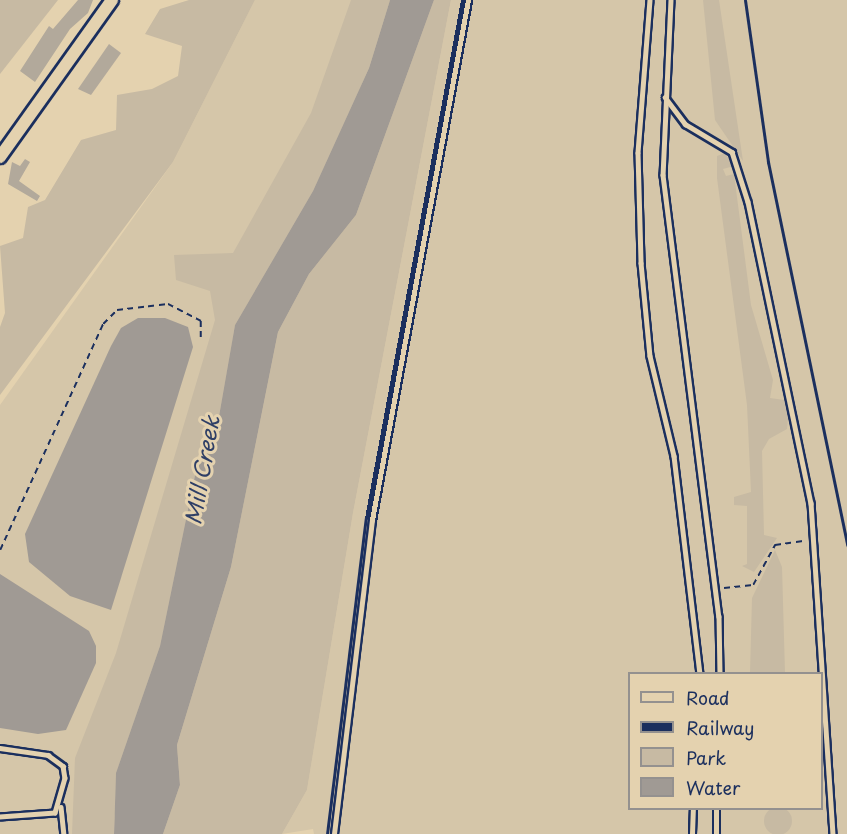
<!DOCTYPE html>
<html>
<head>
<meta charset="utf-8">
<style>
	body { margin:0 }
	#map { position:relative; width:847px; height:834px; overflow:hidden; background:#e4d2af; font-family:"Playpen Sans",sans-serif }
	div>[style] { position:absolute }
	[style*='--x'] { left:calc(var(--x)*1px); top:calc(var(--y)*1px); width:calc(var(--w)*1px); rotate:calc(var(--a)*1deg) }
	.built>* { inset:0; background:#d5c6a9 }
	.green>* { inset:0; background:#c7baa3 }
	.round { border-radius:50% }
	.water>* { inset:0; background:#a09a94 }
	.building>* { inset:0; background:#b2a99b }
	.path>* { height:1.5px; margin-top:-0.75px; transform-origin:0; background:repeating-linear-gradient(90deg,#1b2f5e 0 6px,transparent 0 10.5px) }
	.roads { filter:drop-shadow(2px 0 #1b2f5e) drop-shadow(-2px 0 #1b2f5e) drop-shadow(0 2px #1b2f5e) drop-shadow(0 -2px #1b2f5e) }
	.lane>* { height:4.5px; margin:-2.25px; padding:0 2.25px; transform-origin:2.25px; border-radius:2.25px; background:#e4d2af }
	.secondary>* { height:12px; margin:-6px; padding:0 6px; transform-origin:6px; border-radius:6px; background:#e4d2af }
	.rail>* { height:3px; margin:-1.5px; padding:0 1.5px; transform-origin:1.5px; border-radius:1.5px; background:#1b2f5e }
	span { translate:-50% -50%; white-space:nowrap; text-align:center; line-height:1.15; -webkit-text-stroke:6px #e4d2af; paint-order:stroke }
	.water-label { font-size:22px; color:#2f3f66; font-style:italic }
	.legend { position:absolute; left:628px; top:672px; width:195px; height:138px; box-sizing:border-box; background:#e4d2af; border:2px solid #94918f; margin:0; padding:8px 10px; list-style:none; font-size:18px; color:#1b2f5e }
	.legend li { display:flex; align-items:center; gap:12px; height:30px }
	.legend b { width:30px; border:2px solid #94918f }
</style>
</head>
<body>
<div id="map">
	<div class="built">
		<i style="clip-path:polygon(255px 0,390px 0,113px 819px,114px 834px,0 834px,0 405px,173px 162px)"></i>
		<i style="clip-path:polygon(evenodd,451px 0,847px 0,847px 834px,314px 834px,313px 829px,282px 834px,307px 790px,353px 513px,451px 0,630px 674px,822px 674px,822px 808px,630px 808px,630px 674px)"></i>
	</div>
	<div class="green">
		<i style="clip-path:polygon(0 0,58px 0,0 74px)"></i>
		<i style="clip-path:polygon(189px 0,255px 0,173px 162px,0 395px,0 327px,5px 313px,0 246px,23px 238px,28px 207px,45px 200px,81px 140px,116px 130px,117px 95px,152px 89px,178px 76px,182px 46px,145px 34px,160px 9px)"></i>
		<i style="clip-path:polygon(351px 0,390px 0,369px 68px,313px 191px,235px 325px,218px 422px,198px 461px,160px 646px,116px 773px,114px 834px,72px 834px,75px 758px,116px 653px,215px 320px,210px 291px,176px 280px,174px 255px,233px 253px,311px 113px)"></i>
		<i style="clip-path:polygon(434px 0,451px 0,353px 513px,307px 790px,282px 834px,163px 834px,180px 785px,177px 745px,231px 567px,278px 332px,309px 274px,356px 215px)"></i>
		<i style="clip-path:polygon(703px 0,719px 0,743px 161px,715px 120px)"></i>
		<i style="clip-path:polygon(725px 153px,734px 166px,723px 169px,726px 176px,734px 174px,751px 305px,773px 380px,770px 398px,784px 400px,788px 419px,787px 429px,769px 439px,762px 451px,764px 535px,777px 538px,754px 572px,742px 566px,747px 564px,747px 506px,734px 505px,734px 497px,751px 492px,747px 405px,717px 178px,717px 156px)"></i>
		<i style="clip-path:polygon(775px 550px,782px 567px,785px 673px,750px 673px,752px 598px)"></i>
		<i class="round" style="left:764px;top:807px;width:28px;height:28px"></i>
	</div>
	<div class="water">
		<i style="clip-path:polygon(390px 0,434px 0,356px 215px,309px 274px,278px 332px,231px 567px,177px 745px,180px 785px,163px 834px,114px 834px,116px 773px,160px 646px,198px 461px,218px 422px,235px 325px,313px 191px,369px 68px)"></i>
		<i style="clip-path:polygon(138px 318px,165px 318px,188px 327px,193px 347px,111px 610px,70px 596px,29px 562px,25px 534px,111px 346px,121px 328px)"></i>
		<i style="clip-path:polygon(0 574px,89px 631px,96px 646px,96px 663px,66px 730px,38px 734px,0 728px)"></i>
	</div>
	<div class="building">
		<i style="clip-path:polygon(78px 0,93px 0,88px 13px,70px 29px,35px 82px,20px 71px,49px 26px,53px 29px)"></i>
		<i style="clip-path:polygon(109px 44px,121px 53px,91px 95px,78px 89px)"></i>
		<i style="clip-path:polygon(25px 159px,30px 162px,19px 181px,40px 196px,37px 201px,8px 184px,12px 162px,20px 166px)"></i>
	</div>
	<div class="path">
		<i style="--x:0;--y:550;--w:248;--a:-65.5"></i>
		<i style="--x:103;--y:324;--w:20;--a:-45"></i>
		<i style="--x:117;--y:310;--w:51;--a:-6.7"></i>
		<i style="--x:168;--y:304;--w:37;--a:27"></i>
		<i style="--x:201;--y:321;--w:18;--a:90"></i>
		<i style="--x:724;--y:588;--w:29;--a:-6"></i>
		<i style="--x:753;--y:585;--w:46;--a:-61.2"></i>
		<i style="--x:775;--y:545;--w:30;--a:-8"></i>
	</div>
	<div class="roads">
		<div class="lane">
			<i style="--x:650;--y:0;--w:153;--a:94.5"></i>
			<i style="--x:638;--y:153;--w:110;--a:88.4"></i>
			<i style="--x:641;--y:263;--w:93;--a:84.5"></i>
			<i style="--x:650;--y:356;--w:103;--a:76.5"></i>
			<i style="--x:674;--y:456;--w:220;--a:83.2"></i>
			<i style="--x:671;--y:0;--w:175;--a:92.6"></i>
			<i style="--x:663;--y:175;--w:445;--a:82.8"></i>
			<i style="--x:719;--y:616;--w:58;--a:89"></i>
			<i style="--x:665;--y:97;--w:34;--a:53"></i>
			<i style="--x:685;--y:124;--w:55;--a:30.8"></i>
			<i style="--x:732;--y:152;--w:52;--a:72.3"></i>
			<i style="--x:748;--y:202;--w:308;--a:78.2"></i>
			<i style="--x:811;--y:503;--w:332;--a:86.2"></i>
			<i style="--x:0;--y:748;--w:49;--a:8.3"></i>
			<i style="--x:48;--y:755;--w:19;--a:36"></i>
			<i style="--x:63;--y:766;--w:12;--a:81"></i>
			<i style="--x:65;--y:778;--w:36;--a:106"></i>
			<i style="--x:55;--y:813;--w:55;--a:175.8"></i>
			<i style="--x:61;--y:807;--w:27;--a:84"></i>
			<i style="--x:334;--y:834;--w:316;--a:-83.1"></i>
			<i style="--x:372;--y:520;--w:529;--a:-79.54"></i>
			<i style="--x:692;--y:834;--w:26;--a:-88"></i>
			<i style="--x:716;--y:834;--w:26;--a:-90"></i>
		</div>
		<div class="secondary">
			<i style="--x:0;--y:157;--w:193;--a:-54.5"></i>
		</div>
	</div>
	<div class="rail">
		<i style="--x:745;--y:0;--w:164;--a:81.9"></i>
		<i style="--x:768;--y:162;--w:391;--a:78.3"></i>
		<i style="--x:327;--y:834;--w:318;--a:-83"></i>
		<i style="--x:366;--y:518;--w:527;--a:-79.5"></i>
	</div>
	<div class="water-label">
		<span style="left:201px;top:470px;rotate:-80deg">Mill Creek</span>
	</div>
	<ul class="legend">
	<li><b style="height:8px;background:#e4d2af"></b>Road</li>
	<li><b style="height:8px;background:#1b2f5e"></b>Railway</li>
	<li><b style="height:16px;background:#c7baa3"></b>Park</li>
	<li><b style="height:16px;background:#a09a94"></b>Water</li>
	</ul>
</div>
</body>
</html>
